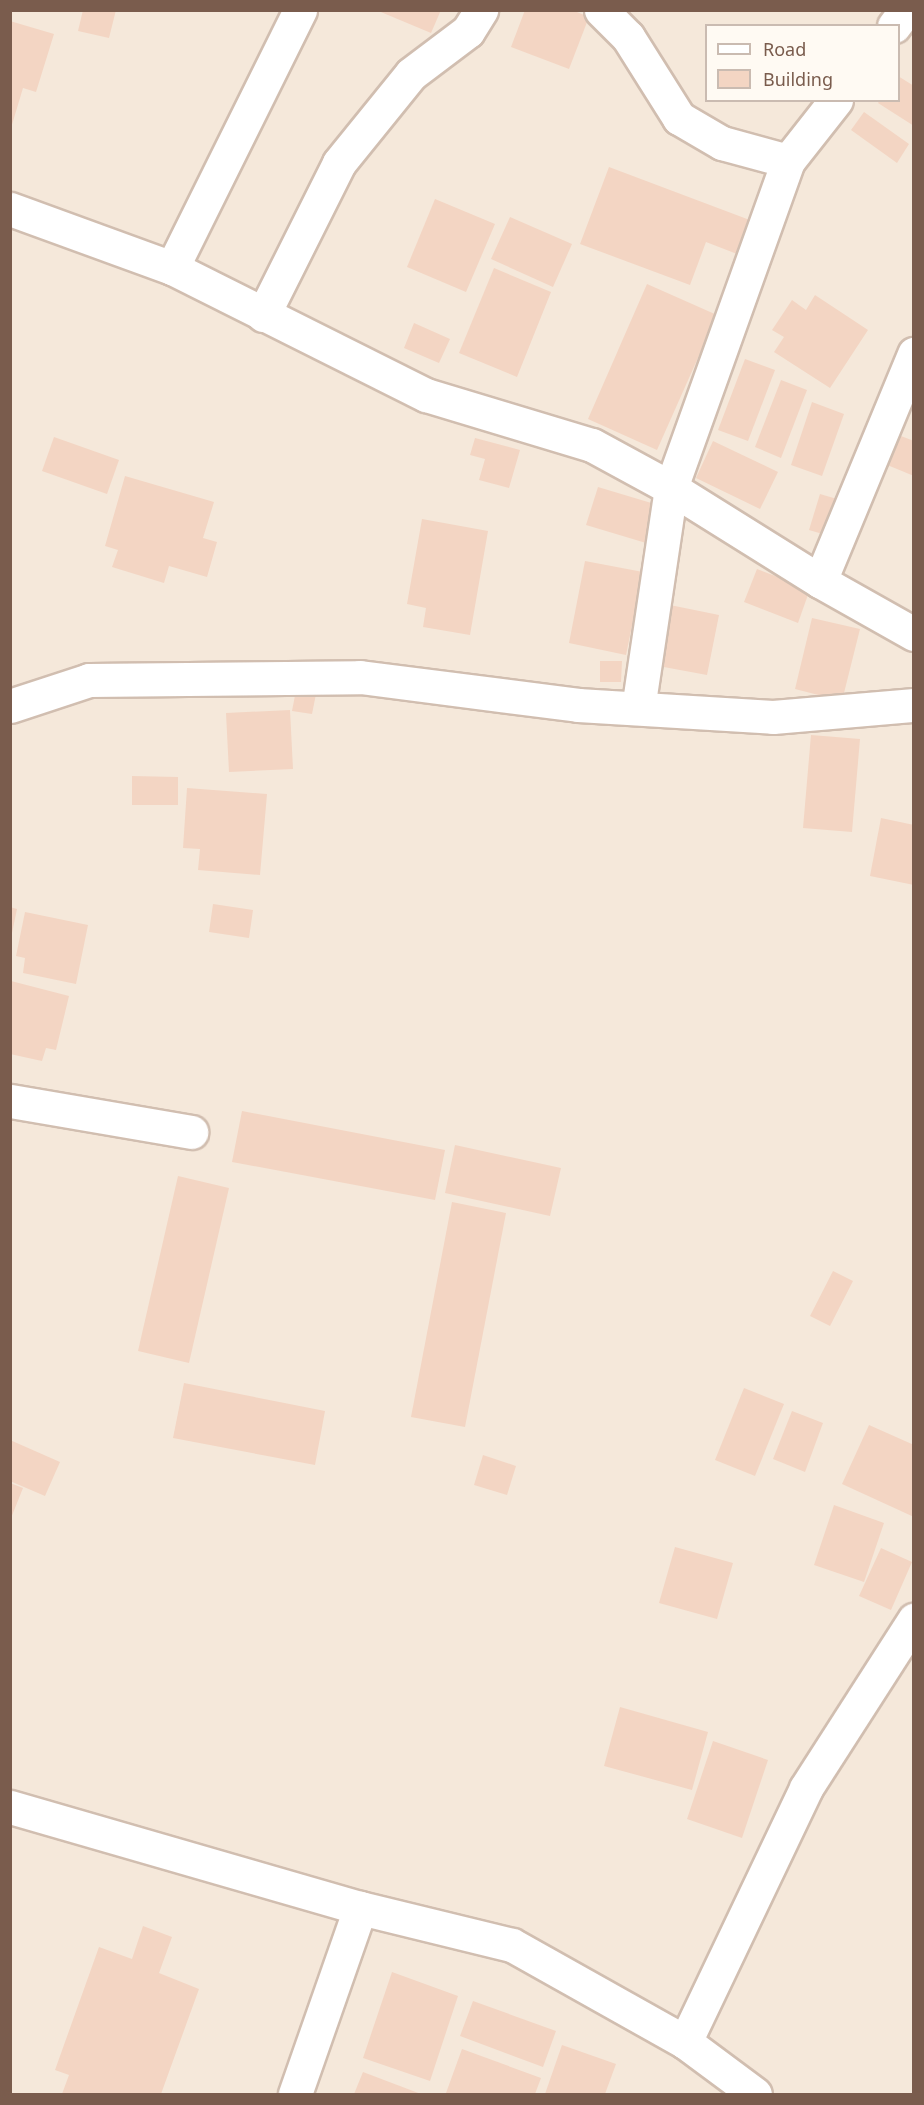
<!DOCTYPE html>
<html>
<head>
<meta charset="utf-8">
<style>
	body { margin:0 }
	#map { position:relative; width:924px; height:2105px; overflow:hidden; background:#fdf6ec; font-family:"Noto Sans",sans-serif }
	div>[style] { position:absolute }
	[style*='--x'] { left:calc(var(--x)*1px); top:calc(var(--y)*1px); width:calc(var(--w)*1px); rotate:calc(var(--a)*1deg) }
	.residential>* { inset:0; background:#f5e8da }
	.building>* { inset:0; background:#f3d5c3 }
	.roads { filter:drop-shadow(2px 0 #d1beb0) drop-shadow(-2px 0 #d1beb0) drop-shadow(0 2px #d1beb0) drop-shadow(0 -2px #d1beb0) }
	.street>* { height:33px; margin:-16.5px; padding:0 16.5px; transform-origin:16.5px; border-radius:16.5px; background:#fff }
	span { translate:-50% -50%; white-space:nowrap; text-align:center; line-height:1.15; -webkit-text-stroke:6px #fffaf3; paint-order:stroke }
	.frame { position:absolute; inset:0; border:12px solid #7a5c4d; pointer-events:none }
	.legend { position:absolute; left:705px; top:24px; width:195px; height:78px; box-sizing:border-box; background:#fffaf3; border:2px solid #cabbb1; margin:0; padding:8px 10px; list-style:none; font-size:18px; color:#7a5c4d }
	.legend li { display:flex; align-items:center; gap:12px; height:30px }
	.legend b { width:30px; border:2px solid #cabbb1 }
</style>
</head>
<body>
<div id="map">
	<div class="residential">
		<i style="clip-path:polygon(evenodd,11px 11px,913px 11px,913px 2094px,11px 2094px,11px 11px,706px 26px,898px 26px,898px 100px,706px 100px,706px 26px)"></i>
	</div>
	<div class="building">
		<i style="clip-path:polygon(83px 10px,116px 10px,109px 38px,78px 31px)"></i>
		<i style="clip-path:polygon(376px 10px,441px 10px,431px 33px)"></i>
		<i style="clip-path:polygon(525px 10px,572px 10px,589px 17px,569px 69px,511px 47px)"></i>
		<i style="clip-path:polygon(10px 21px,54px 34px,36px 92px,23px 88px,11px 128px)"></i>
		<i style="clip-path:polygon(898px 76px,914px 86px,914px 126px,878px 103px,880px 100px,898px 100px)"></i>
		<i style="clip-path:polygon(864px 112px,909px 144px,897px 163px,851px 130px)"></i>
		<i style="clip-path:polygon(609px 167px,763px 225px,750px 259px,706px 242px,690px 285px,580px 244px)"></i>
		<i style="clip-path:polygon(435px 199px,495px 224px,466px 292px,407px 267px)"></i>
		<i style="clip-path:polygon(510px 217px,572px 244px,553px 287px,491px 259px)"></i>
		<i style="clip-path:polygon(494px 268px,551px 292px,517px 377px,459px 353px)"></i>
		<i style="clip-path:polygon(647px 284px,717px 315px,657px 450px,588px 419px)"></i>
		<i style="clip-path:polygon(815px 295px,868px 330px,830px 388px,774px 352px,784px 337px,772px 330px,792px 300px,806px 310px)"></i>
		<i style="clip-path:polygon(414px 323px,450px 339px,439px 363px,404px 348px)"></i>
		<i style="clip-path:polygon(745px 359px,775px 370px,748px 441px,718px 430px)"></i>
		<i style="clip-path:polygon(781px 380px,807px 390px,781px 458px,755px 447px)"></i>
		<i style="clip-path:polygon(812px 402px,844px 414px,822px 476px,791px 465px)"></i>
		<i style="clip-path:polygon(893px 433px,914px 441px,914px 476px,880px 462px)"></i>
		<i style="clip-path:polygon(54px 437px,119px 460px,107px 494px,42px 471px)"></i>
		<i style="clip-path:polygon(475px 438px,520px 450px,509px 488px,479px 480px,485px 459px,470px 455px)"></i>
		<i style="clip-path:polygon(713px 441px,778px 472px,760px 509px,696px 478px)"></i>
		<i style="clip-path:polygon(125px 476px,214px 502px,203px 538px,217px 542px,207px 577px,169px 566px,164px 583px,112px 567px,118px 550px,105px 546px)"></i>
		<i style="clip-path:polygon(598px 487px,658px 505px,646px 543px,586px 525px)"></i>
		<i style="clip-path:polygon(820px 494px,837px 499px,826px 535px,809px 530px)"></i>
		<i style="clip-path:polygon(422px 519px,488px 531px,470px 635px,423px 627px,426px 608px,407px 604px)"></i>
		<i style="clip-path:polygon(585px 561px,643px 572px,626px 655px,569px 643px)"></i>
		<i style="clip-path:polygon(757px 569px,810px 589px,798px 623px,744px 602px)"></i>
		<i style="clip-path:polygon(665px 604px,719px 615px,707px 675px,653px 665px)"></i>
		<i style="clip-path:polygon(812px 618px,860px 629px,842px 701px,795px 689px)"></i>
		<i style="clip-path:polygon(600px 661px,622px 661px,621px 682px,600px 682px)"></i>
		<i style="clip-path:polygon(297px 685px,317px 689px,312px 714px,292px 711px)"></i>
		<i style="clip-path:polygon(290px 710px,293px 769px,229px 772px,226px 713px)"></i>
		<i style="clip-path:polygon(811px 735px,860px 739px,852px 832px,803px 828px)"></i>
		<i style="clip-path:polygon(132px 776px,178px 777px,178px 805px,132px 805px)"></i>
		<i style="clip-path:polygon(187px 788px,267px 794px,260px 875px,198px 870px,200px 849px,183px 848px)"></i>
		<i style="clip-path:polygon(881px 818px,914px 825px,914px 885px,870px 876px)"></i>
		<i style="clip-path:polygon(213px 904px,253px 910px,249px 938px,209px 932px)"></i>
		<i style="clip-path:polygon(10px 907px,17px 909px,12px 933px,10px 933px)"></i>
		<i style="clip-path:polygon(25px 912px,88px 925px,76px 984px,23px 973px,25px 958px,16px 956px)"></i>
		<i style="clip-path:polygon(11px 981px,69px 996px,56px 1050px,46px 1048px,42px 1061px,10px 1054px)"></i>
		<i style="clip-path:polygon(242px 1111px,445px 1150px,435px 1200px,232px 1162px)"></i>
		<i style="clip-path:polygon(455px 1145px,561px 1168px,550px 1216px,445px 1193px)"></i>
		<i style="clip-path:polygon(178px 1176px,229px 1188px,189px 1363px,138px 1351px)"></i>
		<i style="clip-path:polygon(452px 1202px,506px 1213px,465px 1427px,411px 1417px)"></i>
		<i style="clip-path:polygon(833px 1271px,853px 1281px,830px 1326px,810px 1316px)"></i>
		<i style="clip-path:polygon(184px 1383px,325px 1411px,315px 1465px,173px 1438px)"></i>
		<i style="clip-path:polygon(744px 1388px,784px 1404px,755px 1476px,715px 1460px)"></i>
		<i style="clip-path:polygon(792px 1411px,823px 1423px,805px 1472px,773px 1459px)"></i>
		<i style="clip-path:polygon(869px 1425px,914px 1445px,914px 1517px,842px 1484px)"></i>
		<i style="clip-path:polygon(10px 1440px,60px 1462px,45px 1496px,10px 1481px)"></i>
		<i style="clip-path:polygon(483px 1455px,516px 1466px,507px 1495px,474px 1485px)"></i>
		<i style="clip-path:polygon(10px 1483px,23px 1488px,11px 1518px,10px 1518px)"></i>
		<i style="clip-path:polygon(834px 1505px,884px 1523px,864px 1582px,814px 1565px)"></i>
		<i style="clip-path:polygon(675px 1547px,733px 1563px,717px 1619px,659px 1603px)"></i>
		<i style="clip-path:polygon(881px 1548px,912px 1562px,891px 1610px,859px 1596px)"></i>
		<i style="clip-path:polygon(620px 1707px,708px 1732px,692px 1790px,604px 1766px)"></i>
		<i style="clip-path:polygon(713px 1741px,768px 1760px,742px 1838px,687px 1819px)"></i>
		<i style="clip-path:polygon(143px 1926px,172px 1937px,159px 1973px,199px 1989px,161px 2094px,62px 2094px,69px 2075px,55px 2070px,99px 1947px,132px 1959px)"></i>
		<i style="clip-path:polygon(392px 1972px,458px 1996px,430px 2081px,363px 2058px)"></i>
		<i style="clip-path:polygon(473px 2001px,556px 2031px,543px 2067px,460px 2036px)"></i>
		<i style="clip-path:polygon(562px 2045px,616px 2064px,605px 2094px,545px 2094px)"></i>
		<i style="clip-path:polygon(462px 2049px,541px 2078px,535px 2094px,446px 2093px)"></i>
		<i style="clip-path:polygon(363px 2072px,421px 2094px,354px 2094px)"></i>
	</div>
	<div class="roads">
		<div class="street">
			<i style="--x:601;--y:10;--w:38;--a:45"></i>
			<i style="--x:628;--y:37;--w:96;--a:57.8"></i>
			<i style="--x:679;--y:118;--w:50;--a:30.2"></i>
			<i style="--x:722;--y:143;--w:68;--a:15.3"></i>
			<i style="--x:894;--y:26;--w:20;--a:-53"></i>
			<i style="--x:836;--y:100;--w:78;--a:128.2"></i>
			<i style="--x:788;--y:161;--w:347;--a:109.7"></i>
			<i style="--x:671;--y:488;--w:176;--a:32"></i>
			<i style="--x:820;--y:581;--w:108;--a:29.4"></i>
			<i style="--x:10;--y:209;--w:172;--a:20"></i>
			<i style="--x:172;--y:268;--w:284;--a:26.6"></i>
			<i style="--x:426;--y:395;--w:173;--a:16.8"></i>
			<i style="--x:592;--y:445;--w:90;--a:28.6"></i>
			<i style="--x:671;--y:488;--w:222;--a:98.5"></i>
			<i style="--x:172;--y:268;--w:288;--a:-63.6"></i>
			<i style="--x:263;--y:315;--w:170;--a:-63.4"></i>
			<i style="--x:339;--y:163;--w:114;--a:-51"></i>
			<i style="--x:411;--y:74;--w:71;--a:-37"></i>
			<i style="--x:468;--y:31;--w:25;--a:-58"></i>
			<i style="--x:820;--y:581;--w:246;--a:-67.5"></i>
			<i style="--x:10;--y:706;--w:83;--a:-18.2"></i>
			<i style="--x:89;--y:680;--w:271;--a:-0.6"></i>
			<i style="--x:360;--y:677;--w:220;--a:7.3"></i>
			<i style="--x:578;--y:705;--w:195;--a:3.5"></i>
			<i style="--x:773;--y:717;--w:142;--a:-4.9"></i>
			<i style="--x:10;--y:1101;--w:184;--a:9.7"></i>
			<i style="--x:10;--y:1807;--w:364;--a:16.1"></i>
			<i style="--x:360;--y:1908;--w:156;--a:13.7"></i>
			<i style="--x:512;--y:1945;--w:198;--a:29.3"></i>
			<i style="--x:685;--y:2042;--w:87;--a:36.6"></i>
			<i style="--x:685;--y:2042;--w:281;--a:-64.5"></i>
			<i style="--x:806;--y:1788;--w:200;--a:-57.3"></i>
			<i style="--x:295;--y:2094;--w:197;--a:-70.7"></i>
		</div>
	</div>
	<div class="frame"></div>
	<ul class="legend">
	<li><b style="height:8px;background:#fff"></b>Road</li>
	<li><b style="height:16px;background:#f3d5c3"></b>Building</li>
	</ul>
</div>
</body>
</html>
